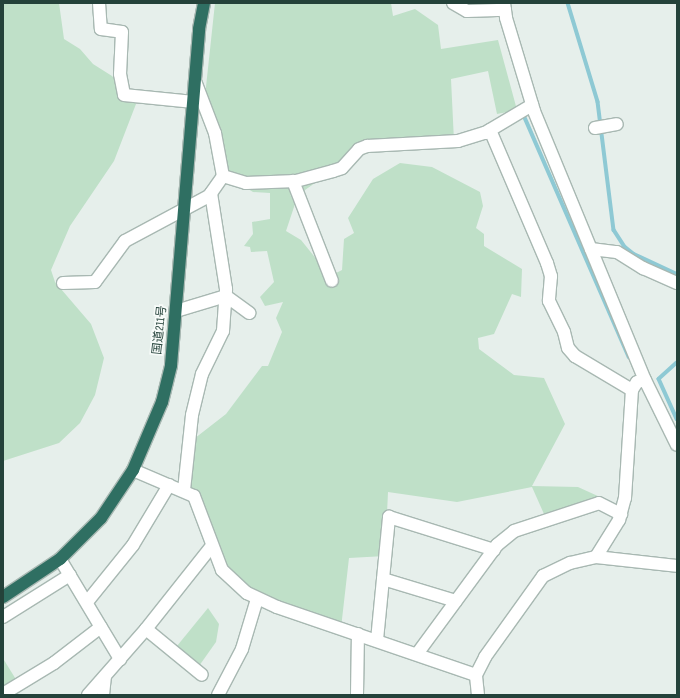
<!DOCTYPE html>
<html>
<head>
<meta charset="utf-8">
<style>
	body { margin:0 }
	#map { position:relative; width:680px; height:698px; overflow:hidden; background:#e6efeb; font-family:"Sofia Sans Condensed","Noto Sans JP",sans-serif }
	div>[style] { position:absolute }
	[style*='--x'] { left:calc(var(--x)*1px); top:calc(var(--y)*1px); width:calc(var(--w)*1px); rotate:calc(var(--a)*1deg) }
	.green>* { inset:0; background:#bfe0c8 }
	.stream>* { height:3.5px; margin:-1.75px; padding:0 1.75px; transform-origin:1.75px; border-radius:1.75px; background:#8ec9d4 }
	.roads { filter:drop-shadow(1px 0 #a8b8b2) drop-shadow(-1px 0 #a8b8b2) drop-shadow(0 1px #a8b8b2) drop-shadow(0 -1px #a8b8b2) }
	.street>* { height:12px; margin:-6px; padding:0 6px; transform-origin:6px; border-radius:6px; background:#fff }
	.secondary>* { height:12px; margin:-6px; padding:0 6px; transform-origin:6px; border-radius:6px; background:#fff }
	.highway>* { height:12px; margin:-6px; padding:0 6px; transform-origin:6px; border-radius:6px; background:#2f6f62 }
	span { translate:-50% -50%; white-space:nowrap; text-align:center; line-height:1.15; -webkit-text-stroke:3.5px #f7fbf9; paint-order:stroke }
	.street-label { font-size:12px; color:#24423a }
	.frame { position:absolute; inset:0; border:4px solid #24423a; pointer-events:none }
</style>
</head>
<body>
<div id="map">
	<div class="green">
		<i style="clip-path:polygon(3px 3px,59px 3px,64px 39px,80px 49px,93px 64px,112px 76px,136px 104px,114px 161px,70px 226px,51px 270px,55px 282px,91px 324px,104px 358px,95px 395px,80px 423px,59px 443px,3px 461px)"></i>
		<i style="clip-path:polygon(215px 3px,391px 3px,393px 16px,415px 9px,438px 25px,441px 49px,498px 40px,517px 110px,497px 114px,488px 71px,451px 79px,454px 141px,367px 146px,298px 195px,290px 194px,295px 204px,286px 231px,301px 240px,330px 276px,342px 270px,344px 239px,354px 233px,348px 218px,373px 179px,400px 163px,432px 167px,480px 192px,483px 206px,476px 228px,484px 234px,484px 246px,522px 269px,521px 297px,512px 294px,494px 334px,478px 338px,479px 349px,514px 375px,544px 378px,565px 424px,532px 486px,578px 487px,600px 497px,544px 514px,532px 487px,457px 502px,388px 492px,385px 556px,349px 558px,341px 628px,230px 581px,199px 504px,184px 490px,190px 442px,226px 414px,262px 366px,268px 366px,282px 332px,276px 318px,283px 302px,265px 306px,260px 297px,274px 282px,267px 251px,251px 252px,250px 247px,244px 246px,253px 234px,252px 222px,270px 219px,270px 193px,253px 192px,237px 182px,222px 161px,205px 96px)"></i>
		<i style="clip-path:polygon(208px 608px,219px 624px,216px 642px,199px 666px,177px 646px)"></i>
		<i style="clip-path:polygon(4px 660px,20px 686px,3px 694px,3px 661px)"></i>
	</div>
	<div class="stream">
		<i style="--x:568;--y:3;--w:103;--a:73.1"></i>
		<i style="--x:598;--y:102;--w:129;--a:82.9"></i>
		<i style="--x:614;--y:230;--w:20;--a:57"></i>
		<i style="--x:625;--y:247;--w:11;--a:38"></i>
		<i style="--x:634;--y:254;--w:47;--a:24.9"></i>
		<i style="--x:523;--y:113;--w:266;--a:66.5"></i>
		<i style="--x:677;--y:363;--w:24;--a:138"></i>
		<i style="--x:659;--y:379;--w:44;--a:65.8"></i>
	</div>
	<div class="roads">
		<div class="street">
			<i style="--x:99;--y:3;--w:26;--a:86"></i>
			<i style="--x:101;--y:29;--w:21;--a:8"></i>
			<i style="--x:122;--y:32;--w:42;--a:92.7"></i>
			<i style="--x:120;--y:74;--w:21;--a:79"></i>
			<i style="--x:124;--y:95;--w:70;--a:5.7"></i>
			<i style="--x:453;--y:3;--w:16;--a:30"></i>
			<i style="--x:467;--y:11;--w:38;--a:-2"></i>
			<i style="--x:195;--y:81;--w:56;--a:69"></i>
			<i style="--x:215;--y:133;--w:44;--a:79.5"></i>
			<i style="--x:223;--y:176;--w:24;--a:17"></i>
			<i style="--x:246;--y:183;--w:50;--a:-2.3"></i>
			<i style="--x:296;--y:181;--w:38;--a:-15"></i>
			<i style="--x:333;--y:171;--w:9;--a:-18"></i>
			<i style="--x:342;--y:168;--w:25;--a:-48"></i>
			<i style="--x:359;--y:149;--w:9;--a:-21"></i>
			<i style="--x:367;--y:146;--w:91;--a:-3.1"></i>
			<i style="--x:458;--y:141;--w:28;--a:-17"></i>
			<i style="--x:485;--y:133;--w:55;--a:-30.8"></i>
			<i style="--x:595;--y:128;--w:22;--a:-10"></i>
			<i style="--x:490;--y:130;--w:145;--a:66.8"></i>
			<i style="--x:547;--y:263;--w:14;--a:73"></i>
			<i style="--x:551;--y:276;--w:25;--a:95"></i>
			<i style="--x:549;--y:301;--w:34;--a:64"></i>
			<i style="--x:564;--y:332;--w:16;--a:76"></i>
			<i style="--x:568;--y:348;--w:11;--a:49"></i>
			<i style="--x:575;--y:356;--w:66;--a:30.8"></i>
			<i style="--x:293;--y:181;--w:107;--a:68.7"></i>
			<i style="--x:591;--y:249;--w:26;--a:7"></i>
			<i style="--x:617;--y:252;--w:31;--a:32"></i>
			<i style="--x:643;--y:268;--w:37;--a:24"></i>
			<i style="--x:63;--y:283;--w:32;--a:-2"></i>
			<i style="--x:95;--y:282;--w:51;--a:-53.8"></i>
			<i style="--x:125;--y:241;--w:95;--a:-28.2"></i>
			<i style="--x:209;--y:196;--w:24;--a:-55"></i>
			<i style="--x:176;--y:311;--w:52;--a:-16.7"></i>
			<i style="--x:226;--y:296;--w:29;--a:36"></i>
			<i style="--x:184;--y:490;--w:75;--a:-83.9"></i>
			<i style="--x:192;--y:415;--w:42;--a:-76.3"></i>
			<i style="--x:202;--y:374;--w:48;--a:-64"></i>
			<i style="--x:223;--y:331;--w:26;--a:-86"></i>
			<i style="--x:225;--y:305;--w:16;--a:-86"></i>
			<i style="--x:226;--y:289;--w:97;--a:-98.9"></i>
			<i style="--x:596;--y:557;--w:44;--a:-58.1"></i>
			<i style="--x:619;--y:520;--w:23;--a:-75"></i>
			<i style="--x:625;--y:498;--w:108;--a:-86.3"></i>
			<i style="--x:632;--y:390;--w:9;--a:-58"></i>
			<i style="--x:637;--y:382;--w:8;--a:-14"></i>
			<i style="--x:60;--y:559;--w:117;--a:59"></i>
			<i style="--x:383;--y:579;--w:76;--a:16.8"></i>
			<i style="--x:87;--y:602;--w:73;--a:-51.1"></i>
			<i style="--x:133;--y:545;--w:70;--a:-59"></i>
			<i style="--x:3;--y:617;--w:79;--a:-32.1"></i>
			<i style="--x:146;--y:629;--w:72;--a:39.4"></i>
			<i style="--x:377;--y:640;--w:124;--a:-84.4"></i>
			<i style="--x:389;--y:517;--w:110;--a:17.4"></i>
			<i style="--x:417;--y:654;--w:135;--a:-53.7"></i>
			<i style="--x:497;--y:545;--w:22;--a:-39"></i>
			<i style="--x:514;--y:531;--w:89;--a:-18.2"></i>
			<i style="--x:599;--y:503;--w:25;--a:27"></i>
			<i style="--x:3;--y:694;--w:60;--a:-31.3"></i>
			<i style="--x:54;--y:663;--w:59;--a:-37.5"></i>
			<i style="--x:88;--y:695;--w:88;--a:-48.7"></i>
			<i style="--x:146;--y:629;--w:105;--a:-51.6"></i>
			<i style="--x:103;--y:695;--w:19;--a:-84"></i>
			<i style="--x:218;--y:695;--w:52;--a:-62.4"></i>
			<i style="--x:242;--y:649;--w:52;--a:-73.3"></i>
			<i style="--x:357;--y:695;--w:61;--a:-89.1"></i>
		</div>
		<div class="secondary">
			<i style="--x:504;--y:3;--w:15;--a:82"></i>
			<i style="--x:506;--y:18;--w:97;--a:73.2"></i>
			<i style="--x:534;--y:111;--w:291;--a:67.6"></i>
			<i style="--x:645;--y:380;--w:72;--a:63.8"></i>
			<i style="--x:133;--y:470;--w:66;--a:23.1"></i>
			<i style="--x:194;--y:496;--w:79;--a:69.3"></i>
			<i style="--x:222;--y:570;--w:34;--a:43"></i>
			<i style="--x:247;--y:593;--w:33;--a:25"></i>
			<i style="--x:277;--y:607;--w:210;--a:18.9"></i>
			<i style="--x:478;--y:695;--w:20;--a:-96"></i>
			<i style="--x:476;--y:675;--w:20;--a:-63"></i>
			<i style="--x:485;--y:657;--w:100;--a:-54.4"></i>
			<i style="--x:543;--y:576;--w:30;--a:-26"></i>
			<i style="--x:570;--y:563;--w:27;--a:-13"></i>
			<i style="--x:596;--y:557;--w:81;--a:6.3"></i>
		</div>
		<div class="highway">
			<i style="--x:3;--y:597;--w:69;--a:-33.7"></i>
			<i style="--x:60;--y:559;--w:58;--a:-45"></i>
			<i style="--x:101;--y:518;--w:58;--a:-56.3"></i>
			<i style="--x:133;--y:470;--w:74;--a:-66.9"></i>
			<i style="--x:162;--y:402;--w:38;--a:-76"></i>
			<i style="--x:171;--y:365;--w:337;--a:-85.2"></i>
			<i style="--x:199;--y:29;--w:26;--a:-79"></i>
		</div>
	</div>
	<div class="street-label">
		<span style="left:160px;top:330px;rotate:-84deg">国道211号</span>
	</div>
	<div class="frame"></div>
</div>
</body>
</html>
